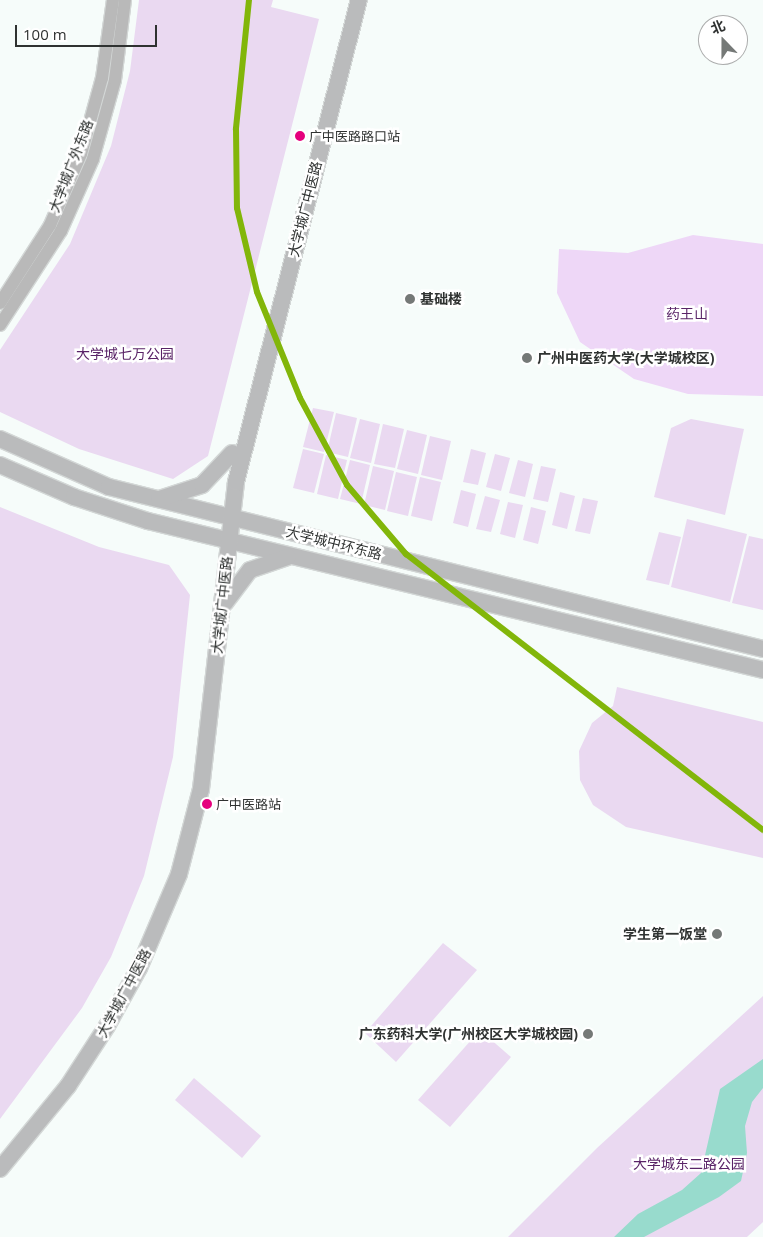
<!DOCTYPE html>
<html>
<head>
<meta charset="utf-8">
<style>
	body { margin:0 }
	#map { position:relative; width:763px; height:1237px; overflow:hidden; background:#f6fcfa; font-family:"Open Sans","Noto Sans SC",sans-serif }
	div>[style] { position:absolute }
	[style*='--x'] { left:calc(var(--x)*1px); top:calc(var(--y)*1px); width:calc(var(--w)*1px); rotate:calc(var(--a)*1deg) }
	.green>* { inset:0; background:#ead9f1 }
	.forest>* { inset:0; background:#eed7f7 }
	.water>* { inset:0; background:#98dbcd }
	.roads { filter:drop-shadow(1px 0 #d3d7d6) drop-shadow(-1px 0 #d3d7d6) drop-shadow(0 1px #d3d7d6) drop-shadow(0 -1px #d3d7d6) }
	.minor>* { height:12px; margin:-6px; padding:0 6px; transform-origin:6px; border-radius:6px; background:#b9b9b9 }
	.major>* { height:16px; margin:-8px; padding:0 8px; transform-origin:8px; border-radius:8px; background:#babbbc }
	.metro-1>* { height:6px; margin:-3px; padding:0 3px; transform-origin:3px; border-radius:3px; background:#82b60a }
	.dots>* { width:14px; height:14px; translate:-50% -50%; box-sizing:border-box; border:2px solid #fff; border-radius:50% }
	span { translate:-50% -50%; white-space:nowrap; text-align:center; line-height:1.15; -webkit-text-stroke:5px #fff; paint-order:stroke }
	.bus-label { font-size:13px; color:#2f3231 }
	.left { translate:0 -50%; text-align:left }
	.street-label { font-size:14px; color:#2f3231 }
	.poi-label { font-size:14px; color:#2f3231; font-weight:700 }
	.right { translate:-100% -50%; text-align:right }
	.park-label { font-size:14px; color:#592367 }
	.north { position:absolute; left:698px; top:15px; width:50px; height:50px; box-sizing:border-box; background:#fff; border:1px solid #acadad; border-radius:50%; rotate:338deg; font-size:14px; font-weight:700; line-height:20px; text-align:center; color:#2f3231 }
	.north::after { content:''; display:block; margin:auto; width:18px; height:22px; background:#757977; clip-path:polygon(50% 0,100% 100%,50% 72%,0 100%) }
	.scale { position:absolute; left:15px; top:25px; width:142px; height:22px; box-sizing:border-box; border:2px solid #2f3231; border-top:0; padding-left:6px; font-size:15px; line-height:18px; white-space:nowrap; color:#2f3231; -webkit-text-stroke:4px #fff; paint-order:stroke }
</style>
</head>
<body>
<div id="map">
	<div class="green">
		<i style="clip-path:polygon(139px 0,273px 0,271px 7px,319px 19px,208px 456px,173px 479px,79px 449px,0 412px,0 350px,70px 244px,111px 146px,130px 71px)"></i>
		<i style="clip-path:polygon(313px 408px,334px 412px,324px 452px,303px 447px)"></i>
		<i style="clip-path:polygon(336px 413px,357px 418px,348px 457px,327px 452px)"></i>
		<i style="clip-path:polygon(360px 419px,380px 424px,371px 463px,350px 458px)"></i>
		<i style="clip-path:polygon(691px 419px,744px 429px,725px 515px,654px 497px,671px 428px)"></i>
		<i style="clip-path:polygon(383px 424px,404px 429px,395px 468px,374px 464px)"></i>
		<i style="clip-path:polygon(407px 430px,427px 435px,418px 474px,397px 469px)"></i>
		<i style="clip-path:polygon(430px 436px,451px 441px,442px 480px,421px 475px)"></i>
		<i style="clip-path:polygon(303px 449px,324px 454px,314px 493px,293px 488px)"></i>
		<i style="clip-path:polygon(471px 449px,486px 453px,478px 485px,463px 482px)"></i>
		<i style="clip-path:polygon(495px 454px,510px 458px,501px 491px,486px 487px)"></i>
		<i style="clip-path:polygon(326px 455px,347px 460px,338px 499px,317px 494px)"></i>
		<i style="clip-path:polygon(350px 460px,370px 465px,361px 504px,340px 499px)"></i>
		<i style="clip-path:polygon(518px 460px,533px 464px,525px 497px,509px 493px)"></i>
		<i style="clip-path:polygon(373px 466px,394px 471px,385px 510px,364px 505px)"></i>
		<i style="clip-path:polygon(541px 466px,556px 469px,548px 502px,533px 499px)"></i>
		<i style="clip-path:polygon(396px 472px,417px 477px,408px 516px,387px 511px)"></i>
		<i style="clip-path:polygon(420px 477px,441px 482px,432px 521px,411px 516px)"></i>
		<i style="clip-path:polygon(461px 490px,476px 494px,468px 527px,453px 523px)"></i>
		<i style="clip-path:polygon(560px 492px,575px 496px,567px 529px,552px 525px)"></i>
		<i style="clip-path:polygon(485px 496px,500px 500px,491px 532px,476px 529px)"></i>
		<i style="clip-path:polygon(583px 498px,598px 501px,590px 534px,575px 531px)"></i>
		<i style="clip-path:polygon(508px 502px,523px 505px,515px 538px,500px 534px)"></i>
		<i style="clip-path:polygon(0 507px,99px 547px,169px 565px,190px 595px,173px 757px,144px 876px,111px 957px,82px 1008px,0 1119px)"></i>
		<i style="clip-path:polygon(531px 507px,546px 511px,538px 544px,523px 540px)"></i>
		<i style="clip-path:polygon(687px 519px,747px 534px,730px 602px,671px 587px)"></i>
		<i style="clip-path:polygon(659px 532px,681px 537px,669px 585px,646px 580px)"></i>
		<i style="clip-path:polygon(749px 536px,763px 539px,763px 610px,732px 603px)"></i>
		<i style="clip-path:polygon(617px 687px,763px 722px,763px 858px,626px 827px,593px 805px,580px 780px,579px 751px,592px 723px,613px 706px)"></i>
		<i style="clip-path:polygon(443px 943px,477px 970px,396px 1062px,365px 1033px)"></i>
		<i style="clip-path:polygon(763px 996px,763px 1222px,747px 1237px,508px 1237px,597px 1148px)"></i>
		<i style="clip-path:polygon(480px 1030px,511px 1057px,450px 1127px,418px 1100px)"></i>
		<i style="clip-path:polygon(194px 1078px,261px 1136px,242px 1158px,175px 1100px)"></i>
	</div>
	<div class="forest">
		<i style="clip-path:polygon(693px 235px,763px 244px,763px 396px,688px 394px,634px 379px,580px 342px,557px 293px,559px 249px,628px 253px)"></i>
	</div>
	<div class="water">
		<i style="clip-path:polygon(763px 1059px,763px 1088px,752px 1102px,745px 1126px,747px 1153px,741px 1181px,719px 1197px,644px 1237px,614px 1237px,638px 1214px,682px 1190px,701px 1173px,720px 1089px)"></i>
	</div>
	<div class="roads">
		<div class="minor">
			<i style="--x:0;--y:303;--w:93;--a:-57.3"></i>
			<i style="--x:50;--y:225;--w:77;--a:-66.4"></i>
			<i style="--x:81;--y:154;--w:79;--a:-74.6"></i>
			<i style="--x:102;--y:78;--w:79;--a:-82"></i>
			<i style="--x:0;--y:325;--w:112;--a:-57"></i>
			<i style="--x:61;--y:231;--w:79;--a:-66"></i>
			<i style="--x:93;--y:159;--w:82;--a:-74.4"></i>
			<i style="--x:115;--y:80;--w:81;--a:-82.9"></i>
		</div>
		<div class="major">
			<i style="--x:0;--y:439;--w:119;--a:23.8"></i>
			<i style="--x:109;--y:487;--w:674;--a:13.91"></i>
			<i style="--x:0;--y:465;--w:81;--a:23.4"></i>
			<i style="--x:74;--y:497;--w:78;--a:18"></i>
			<i style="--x:148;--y:521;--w:633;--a:13.62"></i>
			<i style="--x:159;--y:499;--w:45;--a:-18"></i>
			<i style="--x:202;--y:485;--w:44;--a:-46.8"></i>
			<i style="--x:225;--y:603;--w:41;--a:-52.9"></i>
			<i style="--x:250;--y:570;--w:40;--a:-18.9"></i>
			<i style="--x:0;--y:1169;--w:107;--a:-50.7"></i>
			<i style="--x:68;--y:1086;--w:72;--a:-57"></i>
			<i style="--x:107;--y:1026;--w:66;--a:-61.1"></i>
			<i style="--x:139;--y:968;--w:102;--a:-66.9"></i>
			<i style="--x:179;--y:874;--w:88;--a:-75.5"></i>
			<i style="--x:201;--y:789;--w:309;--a:-83.5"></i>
			<i style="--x:236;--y:482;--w:497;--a:-75.7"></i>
		</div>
	</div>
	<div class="metro-1">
		<i style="--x:249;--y:0;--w:130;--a:95.8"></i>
		<i style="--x:236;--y:129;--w:79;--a:89.3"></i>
		<i style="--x:237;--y:208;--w:86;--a:76.6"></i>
		<i style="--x:257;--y:292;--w:114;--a:67.9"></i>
		<i style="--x:300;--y:398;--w:99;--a:61.6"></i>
		<i style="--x:347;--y:485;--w:91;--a:49.5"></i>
		<i style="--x:406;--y:554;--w:451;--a:37.7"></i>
	</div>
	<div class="dots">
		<i style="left:300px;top:136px;background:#e5007d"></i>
		<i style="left:410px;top:299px;background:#757977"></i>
		<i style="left:527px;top:358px;background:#757977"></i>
		<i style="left:207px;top:804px;background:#e5007d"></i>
		<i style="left:717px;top:934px;background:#757977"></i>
		<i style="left:588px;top:1034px;background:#757977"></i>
	</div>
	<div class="bus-label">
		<span class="left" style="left:309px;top:136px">广中医路路口站</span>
		<span class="left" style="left:216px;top:804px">广中医路站</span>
	</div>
	<div class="street-label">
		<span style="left:71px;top:166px;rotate:-69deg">大学城广外东路</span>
		<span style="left:305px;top:209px;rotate:-76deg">大学城广中医路</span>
		<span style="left:334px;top:543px;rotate:14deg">大学城中环东路</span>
		<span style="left:222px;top:605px;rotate:-84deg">大学城广中医路</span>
		<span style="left:124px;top:993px;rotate:-62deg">大学城广中医路</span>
	</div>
	<div class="poi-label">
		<span class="left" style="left:420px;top:299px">基础楼</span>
		<span class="left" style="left:537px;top:358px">广州中医药大学(大学城校区)</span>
		<span class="right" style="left:707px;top:934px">学生第一饭堂</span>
		<span class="right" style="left:578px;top:1034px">广东药科大学(广州校区大学城校园)</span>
	</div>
	<div class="park-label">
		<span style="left:687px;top:314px">药王山</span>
		<span style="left:125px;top:354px">大学城七万公园</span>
		<span style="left:689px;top:1164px">大学城东二路公园</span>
	</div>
	<div class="north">北</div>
	<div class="scale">100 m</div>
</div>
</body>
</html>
